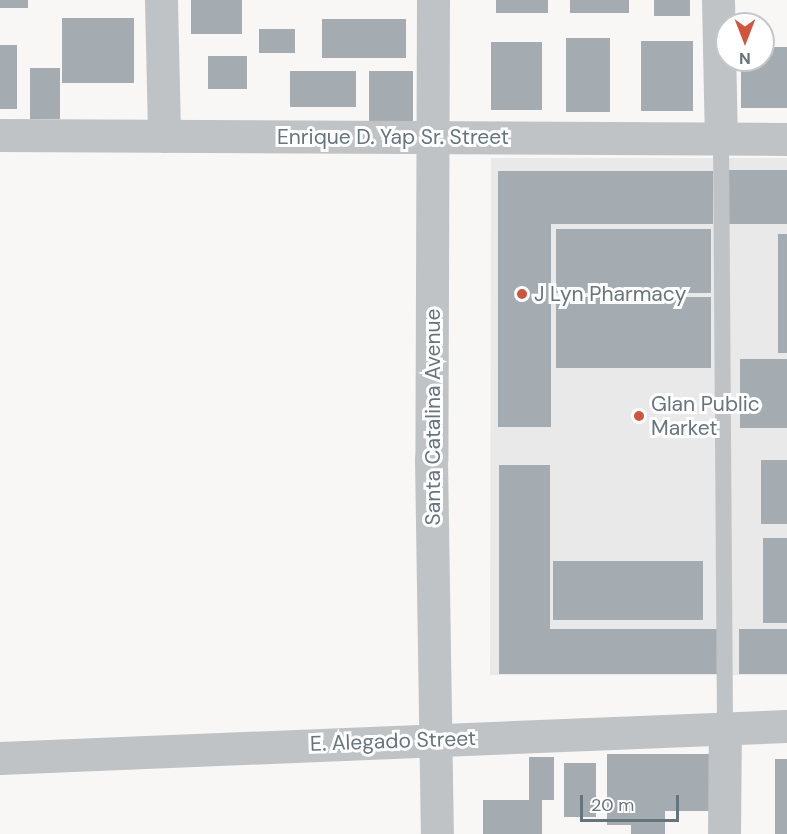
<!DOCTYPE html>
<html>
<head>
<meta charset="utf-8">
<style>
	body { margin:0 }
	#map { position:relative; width:787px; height:834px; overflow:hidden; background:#f8f7f5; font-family:"DM Sans",sans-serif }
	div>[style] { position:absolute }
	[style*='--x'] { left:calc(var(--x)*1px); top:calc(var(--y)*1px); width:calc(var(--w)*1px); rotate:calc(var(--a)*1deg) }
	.built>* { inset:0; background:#e8e9e8 }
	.building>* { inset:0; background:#a5acb1 }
	.service>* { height:16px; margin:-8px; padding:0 8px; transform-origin:8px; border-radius:8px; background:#bfc3c6 }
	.minor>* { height:33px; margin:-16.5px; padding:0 16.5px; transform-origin:16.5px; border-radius:16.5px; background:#bfc3c6 }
	.tertiary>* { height:33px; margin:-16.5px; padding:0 16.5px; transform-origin:16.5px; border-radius:16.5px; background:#bfc3c6 }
	.dots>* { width:16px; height:16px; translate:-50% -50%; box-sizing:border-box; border:3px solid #fff; border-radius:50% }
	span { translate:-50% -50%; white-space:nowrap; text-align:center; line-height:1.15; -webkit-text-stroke:6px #fff; paint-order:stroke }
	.street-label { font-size:21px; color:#66747d }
	.poi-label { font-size:21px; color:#66747d }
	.left { translate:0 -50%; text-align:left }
	.north { position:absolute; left:715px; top:12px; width:60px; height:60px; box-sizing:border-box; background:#fff; border:2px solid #c2c7cb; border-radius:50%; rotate:180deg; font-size:16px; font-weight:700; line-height:24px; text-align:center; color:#66747d }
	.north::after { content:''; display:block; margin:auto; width:21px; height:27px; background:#cf563d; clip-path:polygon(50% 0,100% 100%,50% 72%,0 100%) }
	.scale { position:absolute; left:580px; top:795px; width:99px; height:27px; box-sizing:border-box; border:3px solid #66747d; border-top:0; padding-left:8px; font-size:18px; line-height:21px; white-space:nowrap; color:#66747d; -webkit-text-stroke:4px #fff; paint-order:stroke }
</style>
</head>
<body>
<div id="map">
	<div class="built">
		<i style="clip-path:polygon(491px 158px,787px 158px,787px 675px,490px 675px)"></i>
	</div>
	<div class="building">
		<i style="clip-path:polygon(0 0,28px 0,28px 8px,0 8px)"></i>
		<i style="clip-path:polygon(191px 0,242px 0,242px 34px,191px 34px)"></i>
		<i style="clip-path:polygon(496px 0,548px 0,548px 13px,496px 13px)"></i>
		<i style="clip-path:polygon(570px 0,629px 0,629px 13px,570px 13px)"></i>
		<i style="clip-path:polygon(654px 0,690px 0,690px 16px,654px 16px)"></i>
		<i style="clip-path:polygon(62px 18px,134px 18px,134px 83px,62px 83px)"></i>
		<i style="clip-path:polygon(322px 19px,406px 19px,406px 58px,322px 58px)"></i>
		<i style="clip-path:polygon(259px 29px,295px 29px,295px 53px,259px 53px)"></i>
		<i style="clip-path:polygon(566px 38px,610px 38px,610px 112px,566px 112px)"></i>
		<i style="clip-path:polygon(641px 41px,693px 41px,693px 111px,641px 111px)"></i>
		<i style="clip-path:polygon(491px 42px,542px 42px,542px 110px,491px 110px)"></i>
		<i style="clip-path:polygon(0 45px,17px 45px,17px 109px,0 109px)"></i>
		<i style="clip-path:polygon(763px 47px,787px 47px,787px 108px,741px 108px,741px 60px,763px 60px)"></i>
		<i style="clip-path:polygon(208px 56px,247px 56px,247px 89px,208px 89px)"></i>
		<i style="clip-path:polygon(30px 68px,60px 68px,60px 119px,30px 119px)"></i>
		<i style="clip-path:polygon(290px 71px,356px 71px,356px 107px,290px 107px)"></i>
		<i style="clip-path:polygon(369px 71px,413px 71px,413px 124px,369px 124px)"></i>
		<i style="clip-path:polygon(727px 170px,787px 170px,787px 224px,727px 224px)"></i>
		<i style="clip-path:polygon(498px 171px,713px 171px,713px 224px,551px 224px,551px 427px,498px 427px)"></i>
		<i style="clip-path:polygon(556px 229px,711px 229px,711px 293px,556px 293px)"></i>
		<i style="clip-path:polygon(778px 234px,787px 234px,787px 353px,778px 353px)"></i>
		<i style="clip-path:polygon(556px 297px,711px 297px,711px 368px,556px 368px)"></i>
		<i style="clip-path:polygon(740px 359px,787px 359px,787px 428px,740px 428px)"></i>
		<i style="clip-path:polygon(761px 460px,787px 460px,787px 524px,761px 524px)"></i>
		<i style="clip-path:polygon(499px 465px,550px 465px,550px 629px,719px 629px,719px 674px,499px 674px)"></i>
		<i style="clip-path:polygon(763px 538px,787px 538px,787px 623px,763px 623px)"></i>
		<i style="clip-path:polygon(553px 561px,703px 561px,703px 620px,553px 620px)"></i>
		<i style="clip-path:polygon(739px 629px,787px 629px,787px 674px,739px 674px)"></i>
		<i style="clip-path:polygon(607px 754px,710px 754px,710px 811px,665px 811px,665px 834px,631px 834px,631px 825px,607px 825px)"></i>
		<i style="clip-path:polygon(529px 757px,554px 757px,554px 800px,542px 800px,542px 834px,483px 834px,483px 800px,529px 800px)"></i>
		<i style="clip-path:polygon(775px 759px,787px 759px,787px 834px,775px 834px)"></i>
		<i style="clip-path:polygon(564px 763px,596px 763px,596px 817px,564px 817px)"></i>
	</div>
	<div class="service">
		<i style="--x:721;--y:138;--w:591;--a:89.61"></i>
	</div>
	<div class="minor">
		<i style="--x:161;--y:0;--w:136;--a:88.7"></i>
		<i style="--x:718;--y:0;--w:138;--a:88.8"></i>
		<i style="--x:0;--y:135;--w:787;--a:0.29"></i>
		<i style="--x:0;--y:758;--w:788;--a:-2.33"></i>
		<i style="--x:724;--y:834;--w:105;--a:-89.5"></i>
	</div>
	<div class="tertiary">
		<i style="--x:433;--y:0;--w:459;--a:90.2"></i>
		<i style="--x:431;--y:459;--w:375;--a:89.1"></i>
	</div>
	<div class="dots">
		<i style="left:522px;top:294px;background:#cf563d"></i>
		<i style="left:639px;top:416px;background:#cf563d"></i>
	</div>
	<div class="street-label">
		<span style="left:393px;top:137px">Enrique D. Yap Sr. Street</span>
		<span style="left:433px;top:417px;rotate:-90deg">Santa Catalina Avenue</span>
		<span style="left:393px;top:741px;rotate:-2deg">E. Alegado Street</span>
	</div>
	<div class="poi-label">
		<span class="left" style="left:534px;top:294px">J Lyn Pharmacy</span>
		<span class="left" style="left:651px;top:416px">Glan Public<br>Market</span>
	</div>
	<div class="north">N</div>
	<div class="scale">20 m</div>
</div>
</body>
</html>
